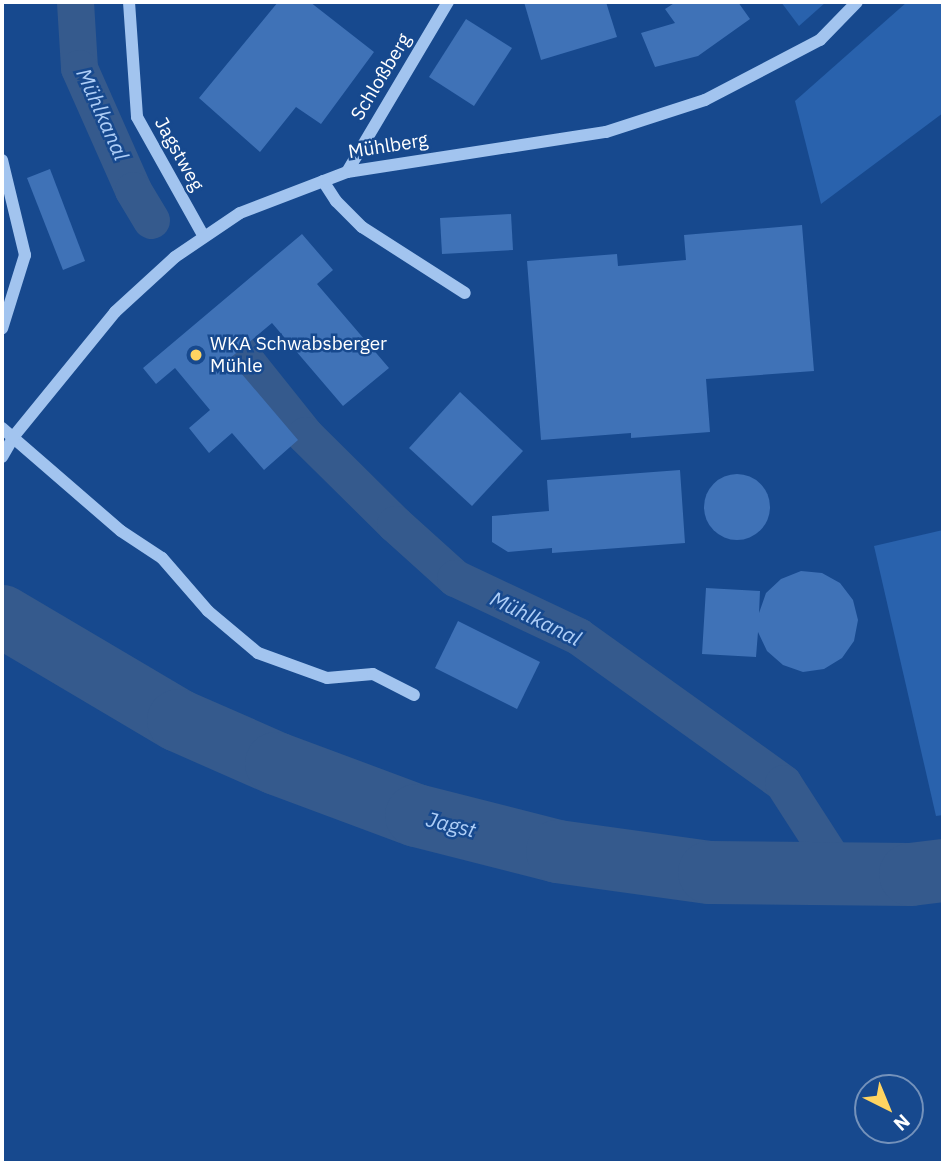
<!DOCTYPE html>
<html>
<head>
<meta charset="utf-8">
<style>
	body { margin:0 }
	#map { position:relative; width:945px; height:1165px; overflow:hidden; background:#17498e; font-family:"IBM Plex Sans",sans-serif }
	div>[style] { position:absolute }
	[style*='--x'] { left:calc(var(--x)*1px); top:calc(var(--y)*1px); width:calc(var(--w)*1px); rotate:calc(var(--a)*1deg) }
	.green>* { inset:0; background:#2962ad }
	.canal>* { height:37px; margin:-18.5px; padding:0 18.5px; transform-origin:18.5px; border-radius:18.5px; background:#355a8d }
	.river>* { height:63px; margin:-31.5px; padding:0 31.5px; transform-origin:31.5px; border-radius:31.5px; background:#355a8d }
	.building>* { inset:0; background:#3f72b7 }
	.round { border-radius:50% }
	.minor>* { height:12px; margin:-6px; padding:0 6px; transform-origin:6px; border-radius:6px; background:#a2c4ef }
	.dots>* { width:19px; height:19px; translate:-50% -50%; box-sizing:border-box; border:4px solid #17498e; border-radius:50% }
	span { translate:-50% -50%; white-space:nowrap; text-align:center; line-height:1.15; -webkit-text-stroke:5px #17498e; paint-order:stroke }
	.street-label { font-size:19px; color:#fff }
	.poi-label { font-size:19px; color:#fff }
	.left { translate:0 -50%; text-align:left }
	.water-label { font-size:21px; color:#aecef7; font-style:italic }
	.frame { position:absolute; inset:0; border:4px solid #fff; pointer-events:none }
	.north { position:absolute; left:854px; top:1074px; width:70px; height:70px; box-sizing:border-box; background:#17498e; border:2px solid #7492bb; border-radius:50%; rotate:137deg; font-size:19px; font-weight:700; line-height:28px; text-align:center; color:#fff }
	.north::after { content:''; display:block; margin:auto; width:24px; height:32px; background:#ffd461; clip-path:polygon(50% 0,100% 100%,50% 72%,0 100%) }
</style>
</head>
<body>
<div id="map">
	<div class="green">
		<i style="clip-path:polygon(781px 2px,826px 2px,799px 26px)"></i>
		<i style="clip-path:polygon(907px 2px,943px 2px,943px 113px,821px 204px,795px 101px)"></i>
		<i style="clip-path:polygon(943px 530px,943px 815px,936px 816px,874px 546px)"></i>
	</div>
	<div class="canal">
		<i style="--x:75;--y:2;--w:66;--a:86.5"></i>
		<i style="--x:79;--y:68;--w:133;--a:66.1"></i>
		<i style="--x:133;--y:190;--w:35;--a:59"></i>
		<i style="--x:238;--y:351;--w:107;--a:51.4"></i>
		<i style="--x:305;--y:435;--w:127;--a:44.7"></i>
		<i style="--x:395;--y:524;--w:81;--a:42"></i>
		<i style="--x:455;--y:578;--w:136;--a:25.2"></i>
		<i style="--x:578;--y:636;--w:252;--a:35.6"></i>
		<i style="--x:783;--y:783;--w:107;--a:57.2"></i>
	</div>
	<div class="river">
		<i style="--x:2;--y:616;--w:204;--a:30.6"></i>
		<i style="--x:178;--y:720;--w:107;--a:23.7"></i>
		<i style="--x:276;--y:763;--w:149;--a:20.4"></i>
		<i style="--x:416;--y:815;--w:146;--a:14.3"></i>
		<i style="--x:557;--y:851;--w:153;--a:7.9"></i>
		<i style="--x:709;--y:872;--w:201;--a:0.6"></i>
		<i style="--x:910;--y:874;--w:33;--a:-7"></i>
	</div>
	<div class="building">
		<i style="clip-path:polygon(278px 2px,310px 2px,374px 52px,321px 124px,296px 107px,260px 152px,199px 98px)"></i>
		<i style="clip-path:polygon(524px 2px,606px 2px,617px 37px,541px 60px)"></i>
		<i style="clip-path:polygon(676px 2px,738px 2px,750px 19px,698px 56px,655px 67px,641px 33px,675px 23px,665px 9px)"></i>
		<i style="clip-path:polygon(466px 19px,512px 48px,474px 106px,429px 77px)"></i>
		<i style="clip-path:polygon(50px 169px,85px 261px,63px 270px,27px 178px)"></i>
		<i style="clip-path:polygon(511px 214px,513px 250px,442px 254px,440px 218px)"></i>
		<i style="clip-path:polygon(802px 225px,814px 371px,706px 379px,710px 432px,631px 438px,631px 433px,541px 440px,527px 261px,617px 254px,618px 266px,686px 260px,684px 235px)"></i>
		<i style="clip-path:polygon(302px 234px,333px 270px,317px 284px,389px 368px,343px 406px,272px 323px,229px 359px,298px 440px,264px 470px,232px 433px,209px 453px,189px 428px,210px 410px,175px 368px,156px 384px,143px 368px)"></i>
		<i style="clip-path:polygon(460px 392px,523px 451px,472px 506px,409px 448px)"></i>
		<i style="clip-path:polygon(680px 470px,685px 543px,552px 553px,552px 548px,508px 552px,492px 542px,492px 516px,549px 511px,547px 480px)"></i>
		<i class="round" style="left:704px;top:474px;width:66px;height:66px"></i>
		<i style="clip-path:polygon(801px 571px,822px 573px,840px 583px,853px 600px,858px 620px,854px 641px,842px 658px,824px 669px,803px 672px,783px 665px,767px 651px,758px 632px,756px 657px,702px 654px,706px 588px,760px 591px,759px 613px,766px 593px,781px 579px)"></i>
		<i style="clip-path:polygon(458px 621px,540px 662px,517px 709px,435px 668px)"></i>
	</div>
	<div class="minor">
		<i style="--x:129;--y:2;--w:115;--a:86"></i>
		<i style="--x:137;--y:117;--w:137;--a:60.8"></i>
		<i style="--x:2;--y:160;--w:98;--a:76.4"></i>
		<i style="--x:25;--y:255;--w:77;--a:107.3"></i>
		<i style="--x:347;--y:172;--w:198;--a:-59.3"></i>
		<i style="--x:323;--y:181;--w:24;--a:57"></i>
		<i style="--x:336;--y:201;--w:37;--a:45"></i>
		<i style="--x:362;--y:227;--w:122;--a:32.7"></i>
		<i style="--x:2;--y:428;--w:157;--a:40.9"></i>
		<i style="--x:121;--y:531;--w:49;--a:33.4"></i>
		<i style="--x:162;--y:558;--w:70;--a:49"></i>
		<i style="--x:208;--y:611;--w:65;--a:40"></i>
		<i style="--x:258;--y:653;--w:73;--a:19.9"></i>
		<i style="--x:327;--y:678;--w:46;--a:-5"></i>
		<i style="--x:373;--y:674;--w:46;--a:27.1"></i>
		<i style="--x:2;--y:457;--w:24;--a:-60"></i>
		<i style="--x:14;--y:436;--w:160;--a:-50.8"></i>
		<i style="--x:115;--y:312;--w:81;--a:-42.5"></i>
		<i style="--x:175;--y:257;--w:78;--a:-34.1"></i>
		<i style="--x:240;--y:213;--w:115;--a:-21"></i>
		<i style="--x:347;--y:172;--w:262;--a:-8.8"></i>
		<i style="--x:606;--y:132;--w:104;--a:-17.9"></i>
		<i style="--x:705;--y:100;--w:130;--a:-27.6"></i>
		<i style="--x:820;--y:40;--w:53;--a:-45.8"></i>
	</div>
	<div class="dots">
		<i style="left:196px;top:355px;background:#ffd461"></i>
	</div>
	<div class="street-label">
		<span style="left:381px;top:77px;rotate:-59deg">Schloßberg</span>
		<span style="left:388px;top:146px;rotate:-9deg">Mühlberg</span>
		<span style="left:179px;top:154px;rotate:61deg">Jagstweg</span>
	</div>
	<div class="poi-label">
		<span class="left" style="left:210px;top:355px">WKA Schwabsberger<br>Mühle</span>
	</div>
	<div class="water-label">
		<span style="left:103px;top:114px;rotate:66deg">Mühlkanal</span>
		<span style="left:536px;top:618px;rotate:26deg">Mühlkanal</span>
		<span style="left:451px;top:824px;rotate:14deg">Jagst</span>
	</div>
	<div class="frame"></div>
	<div class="north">N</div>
</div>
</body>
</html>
